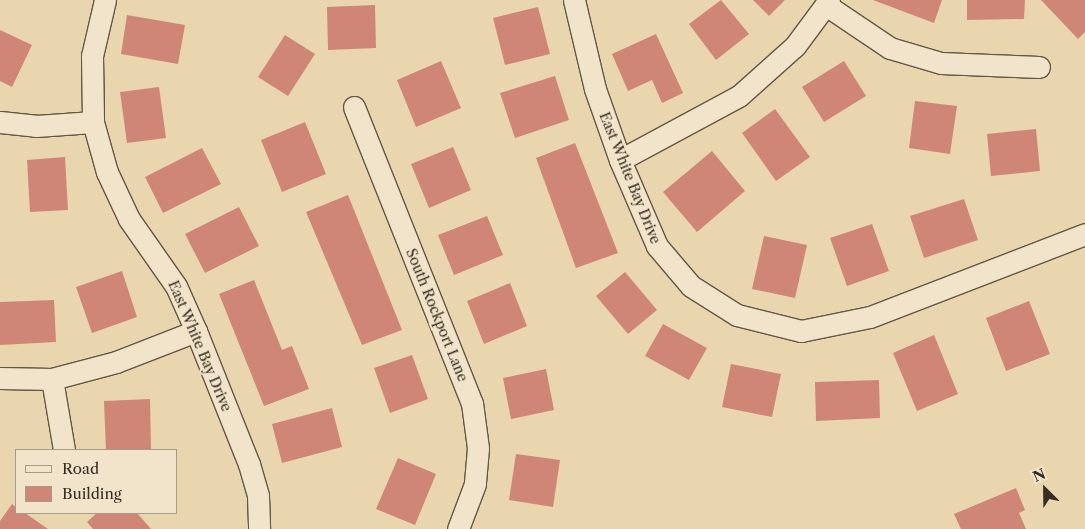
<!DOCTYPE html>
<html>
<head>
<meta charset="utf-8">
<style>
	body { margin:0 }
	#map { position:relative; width:1085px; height:529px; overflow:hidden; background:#ead6ae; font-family:"Libre Caslon Text",serif }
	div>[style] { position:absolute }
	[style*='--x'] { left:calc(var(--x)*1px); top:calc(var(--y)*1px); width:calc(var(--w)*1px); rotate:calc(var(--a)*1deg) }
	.building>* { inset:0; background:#cf8676 }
	.roads { filter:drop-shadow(1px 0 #635746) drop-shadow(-1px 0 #635746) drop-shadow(0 1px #635746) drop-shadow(0 -1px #635746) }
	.minor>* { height:21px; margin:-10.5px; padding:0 10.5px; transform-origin:10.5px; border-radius:10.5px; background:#f1e4ca }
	span { translate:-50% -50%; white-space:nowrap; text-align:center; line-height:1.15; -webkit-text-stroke:4px #f1e4ca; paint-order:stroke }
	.street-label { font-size:14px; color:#362d23 }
	.legend { position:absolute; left:15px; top:449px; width:162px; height:65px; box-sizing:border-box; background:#f1e4ca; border:1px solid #a69b87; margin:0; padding:6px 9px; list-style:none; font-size:15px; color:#362d23 }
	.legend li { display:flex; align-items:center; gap:10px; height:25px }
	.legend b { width:25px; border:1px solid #a69b87 }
	.north { position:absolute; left:1020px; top:464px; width:50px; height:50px; -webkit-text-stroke:4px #f1e4ca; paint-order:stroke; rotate:337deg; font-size:14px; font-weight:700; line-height:20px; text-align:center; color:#362d23 }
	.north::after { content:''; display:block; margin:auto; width:18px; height:22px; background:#362d23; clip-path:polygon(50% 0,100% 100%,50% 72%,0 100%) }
</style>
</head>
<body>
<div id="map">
	<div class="building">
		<i style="clip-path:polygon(721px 0,749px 34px,716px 60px,689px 24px)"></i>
		<i style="clip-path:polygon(753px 0,785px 0,769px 16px)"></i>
		<i style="clip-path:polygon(873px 0,942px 0,934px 23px)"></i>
		<i style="clip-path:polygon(967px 0,1025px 0,1024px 19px,967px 20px)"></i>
		<i style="clip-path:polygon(1041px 0,1085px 0,1085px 32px,1078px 39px)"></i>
		<i style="clip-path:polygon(375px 5px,376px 48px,328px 50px,327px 7px)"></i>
		<i style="clip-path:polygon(538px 7px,550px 54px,505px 65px,493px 18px)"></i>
		<i style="clip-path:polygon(127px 15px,185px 25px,178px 64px,121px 54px)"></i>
		<i style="clip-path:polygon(0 30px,32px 45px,12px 87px,0 81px)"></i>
		<i style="clip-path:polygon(656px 34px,683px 93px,662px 103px,652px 80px,628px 91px,612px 54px)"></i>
		<i style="clip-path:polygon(285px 35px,315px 54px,288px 96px,258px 77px)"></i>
		<i style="clip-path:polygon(441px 61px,461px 108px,416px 127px,397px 80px)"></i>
		<i style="clip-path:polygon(844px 61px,866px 96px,824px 122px,802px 87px)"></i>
		<i style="clip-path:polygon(555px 76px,569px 120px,515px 138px,500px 93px)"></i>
		<i style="clip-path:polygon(159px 87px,166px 138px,127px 143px,120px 92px)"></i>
		<i style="clip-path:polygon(915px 101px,957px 106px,950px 154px,909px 148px)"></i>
		<i style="clip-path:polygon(775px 109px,810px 157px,776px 181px,742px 133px)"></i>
		<i style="clip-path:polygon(305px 122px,326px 174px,282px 192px,261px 140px)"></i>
		<i style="clip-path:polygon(1036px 129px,1040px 171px,991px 176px,987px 134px)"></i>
		<i style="clip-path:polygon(575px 143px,618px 253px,576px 268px,536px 158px)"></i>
		<i style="clip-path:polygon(453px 147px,471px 190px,429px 208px,411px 164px)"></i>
		<i style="clip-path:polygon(202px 148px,221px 184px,163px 213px,145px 177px)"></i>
		<i style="clip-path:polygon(712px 151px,745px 191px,697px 232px,663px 192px)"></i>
		<i style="clip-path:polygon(65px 157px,68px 210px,30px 212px,27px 160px)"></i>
		<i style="clip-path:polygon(348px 195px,402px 330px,362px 345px,306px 212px)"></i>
		<i style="clip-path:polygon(964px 199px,978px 240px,924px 258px,910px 216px)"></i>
		<i style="clip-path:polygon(239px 207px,259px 246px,205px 273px,185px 234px)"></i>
		<i style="clip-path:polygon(487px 216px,503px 255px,454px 275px,438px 235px)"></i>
		<i style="clip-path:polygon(872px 224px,889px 271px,847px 286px,830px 238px)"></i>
		<i style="clip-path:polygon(764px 236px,807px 245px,795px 298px,752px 289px)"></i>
		<i style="clip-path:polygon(122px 271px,137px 317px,92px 333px,76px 287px)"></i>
		<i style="clip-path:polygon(625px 272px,657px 310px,628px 334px,596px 296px)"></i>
		<i style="clip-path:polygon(254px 280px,282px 350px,292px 346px,309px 389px,264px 406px,219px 294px)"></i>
		<i style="clip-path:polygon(510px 283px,527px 326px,484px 344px,467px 301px)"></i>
		<i style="clip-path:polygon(54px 300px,56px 342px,0 345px,0 302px)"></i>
		<i style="clip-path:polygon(1029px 301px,1050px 354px,1006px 371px,986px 318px)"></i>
		<i style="clip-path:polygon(663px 324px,707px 348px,689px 380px,645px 356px)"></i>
		<i style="clip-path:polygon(934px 335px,958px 394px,917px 411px,893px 353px)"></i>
		<i style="clip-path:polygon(412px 355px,428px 399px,390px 413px,374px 368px)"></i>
		<i style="clip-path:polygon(731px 364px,781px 374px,772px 417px,722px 407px)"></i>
		<i style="clip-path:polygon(546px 369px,554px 410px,511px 419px,503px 378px)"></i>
		<i style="clip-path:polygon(879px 380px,880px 418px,816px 421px,815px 382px)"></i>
		<i style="clip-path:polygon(150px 399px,151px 450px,106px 450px,104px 401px)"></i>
		<i style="clip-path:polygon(332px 408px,342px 447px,282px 463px,272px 424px)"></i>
		<i style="clip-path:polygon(516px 454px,560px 460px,553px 507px,509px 500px)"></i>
		<i style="clip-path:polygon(398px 458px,436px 474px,415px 525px,376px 509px)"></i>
		<i style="clip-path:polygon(1016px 488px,1025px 510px,1019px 513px,1026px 529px,961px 529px,954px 514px)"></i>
		<i style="clip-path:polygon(12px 504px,16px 507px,16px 513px,25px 513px,48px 529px,0 529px,0 521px)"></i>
		<i style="clip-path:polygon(97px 513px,137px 513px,151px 529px,93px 529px,87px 522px)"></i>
	</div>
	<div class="roads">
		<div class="minor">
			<i style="--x:105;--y:0;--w:57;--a:103.1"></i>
			<i style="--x:92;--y:56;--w:66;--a:89.1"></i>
			<i style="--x:93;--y:122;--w:52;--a:74.4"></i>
			<i style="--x:107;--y:172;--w:52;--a:64.9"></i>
			<i style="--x:129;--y:219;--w:82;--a:55"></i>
			<i style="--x:176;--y:286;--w:49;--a:66"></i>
			<i style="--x:196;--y:331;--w:143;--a:68.3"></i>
			<i style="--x:249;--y:464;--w:33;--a:74"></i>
			<i style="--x:258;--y:496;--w:33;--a:88"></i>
			<i style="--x:574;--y:0;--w:91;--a:76.7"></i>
			<i style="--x:595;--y:89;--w:75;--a:70.6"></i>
			<i style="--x:620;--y:160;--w:94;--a:66.7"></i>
			<i style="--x:657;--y:246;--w:52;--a:49.6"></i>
			<i style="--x:691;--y:286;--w:54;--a:32.2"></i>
			<i style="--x:737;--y:315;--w:66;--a:14"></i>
			<i style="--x:801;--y:331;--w:70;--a:-11.5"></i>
			<i style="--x:870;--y:317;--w:230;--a:-21.1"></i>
			<i style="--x:826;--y:5;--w:77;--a:33.9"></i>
			<i style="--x:890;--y:48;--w:53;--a:16.4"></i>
			<i style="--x:941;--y:63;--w:98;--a:2.3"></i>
			<i style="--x:354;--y:107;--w:319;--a:68.3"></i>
			<i style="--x:472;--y:403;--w:45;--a:82.4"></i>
			<i style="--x:478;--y:448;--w:36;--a:95"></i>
			<i style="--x:475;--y:484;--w:48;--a:110.7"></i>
			<i style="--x:0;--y:122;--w:36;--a:6"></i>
			<i style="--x:36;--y:126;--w:57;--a:-4"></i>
			<i style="--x:620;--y:160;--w:135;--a:-28.3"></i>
			<i style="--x:739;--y:96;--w:75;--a:-41.8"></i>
			<i style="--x:795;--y:46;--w:57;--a:-53.5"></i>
			<i style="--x:0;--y:378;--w:52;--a:1.1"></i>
			<i style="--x:52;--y:379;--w:66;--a:-14.9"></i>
			<i style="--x:116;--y:362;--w:86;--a:-21.2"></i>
			<i style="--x:52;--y:379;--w:72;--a:80.4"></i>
		</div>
	</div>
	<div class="street-label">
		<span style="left:630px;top:178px;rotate:68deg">East White Bay Drive</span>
		<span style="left:437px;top:315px;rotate:68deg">South Rockport Lane</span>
		<span style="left:200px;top:346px;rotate:67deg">East White Bay Drive</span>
	</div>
	<ul class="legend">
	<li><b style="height:6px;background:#f1e4ca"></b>Road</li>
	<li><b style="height:14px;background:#cf8676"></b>Building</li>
	</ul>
	<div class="north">N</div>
</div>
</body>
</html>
